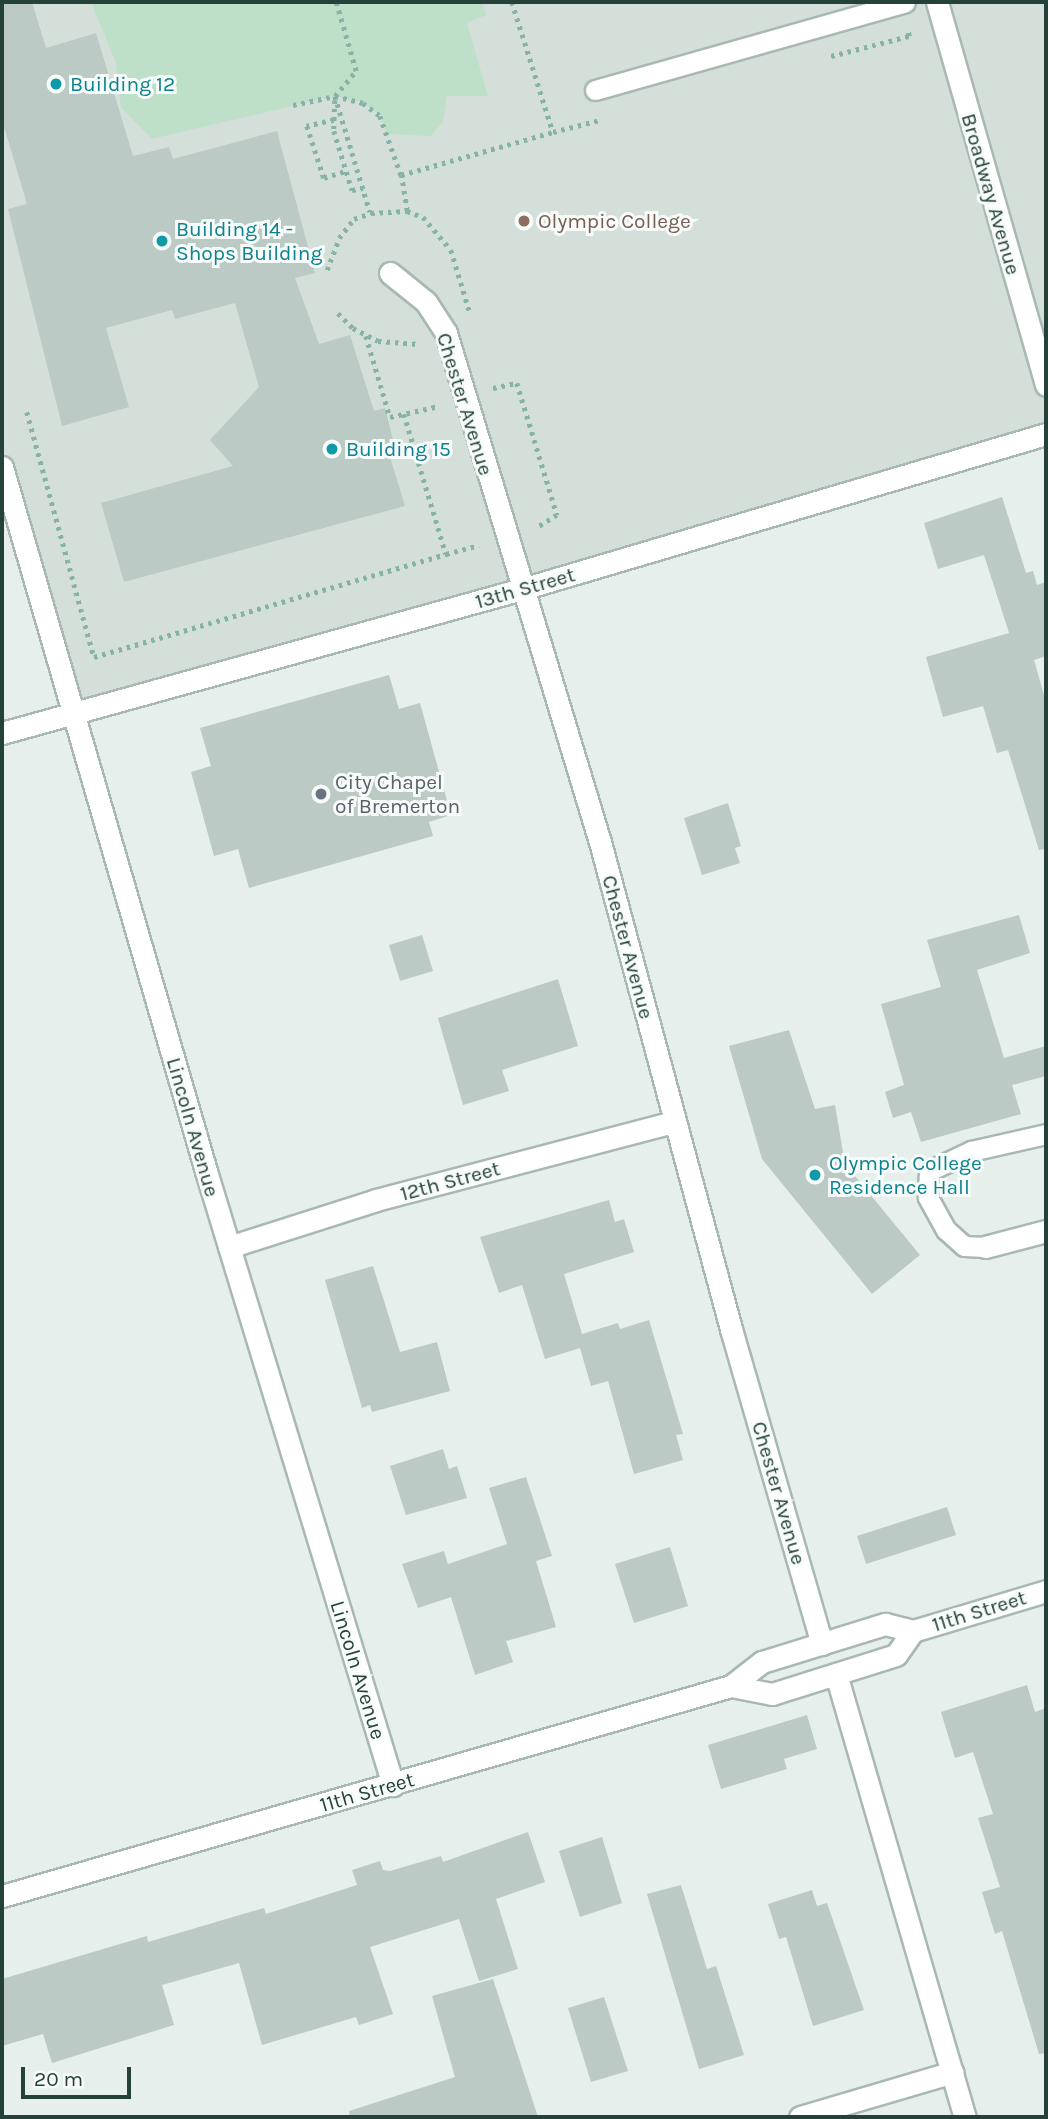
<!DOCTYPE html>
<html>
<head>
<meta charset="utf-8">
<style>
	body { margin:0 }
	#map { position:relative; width:1048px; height:2119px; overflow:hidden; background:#e6efeb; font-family:Karla,sans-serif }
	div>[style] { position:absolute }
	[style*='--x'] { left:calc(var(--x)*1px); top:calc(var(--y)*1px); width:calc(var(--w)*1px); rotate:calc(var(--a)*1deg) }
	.built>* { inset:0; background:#d4dfda }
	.green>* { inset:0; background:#bfe0c8 }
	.building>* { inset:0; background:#bbcac4 }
	.path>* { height:4.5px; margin-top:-2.25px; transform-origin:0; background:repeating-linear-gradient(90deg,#86b3a5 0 3.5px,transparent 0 8.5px) }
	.roads { filter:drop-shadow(2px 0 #a8b8b2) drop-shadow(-2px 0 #a8b8b2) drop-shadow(0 2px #a8b8b2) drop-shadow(0 -2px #a8b8b2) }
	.service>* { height:19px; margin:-9.5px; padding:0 9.5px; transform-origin:9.5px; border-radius:9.5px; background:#fff }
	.minor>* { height:21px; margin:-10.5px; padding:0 10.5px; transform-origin:10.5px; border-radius:10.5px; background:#fff }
	.tertiary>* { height:21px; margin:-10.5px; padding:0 10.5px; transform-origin:10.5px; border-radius:10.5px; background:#fff }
	.secondary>* { height:21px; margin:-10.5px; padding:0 10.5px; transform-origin:10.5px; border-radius:10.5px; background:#fff }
	.dots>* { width:19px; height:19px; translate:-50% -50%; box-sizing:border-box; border:4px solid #f7fbf9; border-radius:50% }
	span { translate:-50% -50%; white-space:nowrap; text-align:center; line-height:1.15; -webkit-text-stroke:6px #f7fbf9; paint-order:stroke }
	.culture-label { font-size:21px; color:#0d838f }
	.left { translate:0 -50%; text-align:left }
	.street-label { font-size:21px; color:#24423a }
	.education-label { font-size:21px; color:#785e54 }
	.worship-label { font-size:21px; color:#5b616d }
	.frame { position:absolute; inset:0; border:4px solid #24423a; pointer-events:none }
	.scale { position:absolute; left:21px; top:2067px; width:110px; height:32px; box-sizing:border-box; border:4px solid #24423a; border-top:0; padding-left:9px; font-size:21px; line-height:24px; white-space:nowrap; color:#24423a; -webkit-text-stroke:5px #f7fbf9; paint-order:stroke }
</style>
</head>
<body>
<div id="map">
	<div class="built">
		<i style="clip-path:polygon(2px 2px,1046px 2px,1046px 440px,72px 714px,2px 471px)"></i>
	</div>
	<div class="green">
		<i style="clip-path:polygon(91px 2px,482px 2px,486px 15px,467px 23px,488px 96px,447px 96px,443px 121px,431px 136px,387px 134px,380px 115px,363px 103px,335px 96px,152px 139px,121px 108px,116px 63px)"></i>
	</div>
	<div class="building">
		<i style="clip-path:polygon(2px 2px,32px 2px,46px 48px,96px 33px,133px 156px,169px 147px,173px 159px,277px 131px,315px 273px,295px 278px,319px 344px,350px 335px,374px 411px,385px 408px,393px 440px,386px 444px,405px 506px,124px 582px,101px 503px,233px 466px,210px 440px,259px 387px,235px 303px,175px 319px,172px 310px,106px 328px,129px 407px,62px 426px,8px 209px,27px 204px,2px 120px)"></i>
		<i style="clip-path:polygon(1002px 497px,1026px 573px,1033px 571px,1037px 585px,1046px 582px,1046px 656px,1034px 660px,1046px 702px,1046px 849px,1039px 850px,1008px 750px,997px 753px,983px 706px,943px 717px,926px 657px,1009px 633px,984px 555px,938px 569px,924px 523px)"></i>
		<i style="clip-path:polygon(389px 675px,399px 709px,420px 703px,451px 815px,429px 822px,433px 836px,249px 888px,238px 849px,214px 856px,191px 772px,211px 766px,200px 728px)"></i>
		<i style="clip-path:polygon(728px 803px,741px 846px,735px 848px,740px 863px,702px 875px,684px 818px)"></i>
		<i style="clip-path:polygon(1019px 915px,1030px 953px,977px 970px,1004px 1058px,1046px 1046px,1046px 1076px,1012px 1085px,1021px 1114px,921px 1142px,911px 1112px,893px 1118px,885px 1092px,904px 1085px,881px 1004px,941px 987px,927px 940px)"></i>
		<i style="clip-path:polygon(422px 935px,433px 971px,400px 981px,389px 945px)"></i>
		<i style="clip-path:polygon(558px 979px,578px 1046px,502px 1070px,509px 1091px,463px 1105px,438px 1018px)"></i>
		<i style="clip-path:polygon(789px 1030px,815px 1109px,835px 1105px,845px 1164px,920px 1255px,872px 1294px,762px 1159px,729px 1046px)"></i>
		<i style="clip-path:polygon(609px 1200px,615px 1222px,624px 1219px,634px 1252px,564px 1274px,582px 1334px,618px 1323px,620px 1329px,649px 1320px,683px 1434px,676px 1435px,683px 1460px,634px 1474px,608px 1381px,591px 1386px,580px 1348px,545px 1359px,522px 1285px,499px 1293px,480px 1237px)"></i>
		<i style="clip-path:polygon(373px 1266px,400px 1352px,437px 1342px,450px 1391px,372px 1412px,370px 1405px,362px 1408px,325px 1280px)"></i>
		<i style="clip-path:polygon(443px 1449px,449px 1469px,457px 1466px,467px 1498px,406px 1515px,390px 1466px)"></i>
		<i style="clip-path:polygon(526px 1477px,552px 1556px,536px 1561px,556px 1627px,506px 1641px,513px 1662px,475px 1675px,451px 1597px,418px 1608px,402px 1564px,444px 1551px,448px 1564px,507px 1544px,489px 1488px)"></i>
		<i style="clip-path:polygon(947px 1507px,956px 1535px,866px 1564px,857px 1536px)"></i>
		<i style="clip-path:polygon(670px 1547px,688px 1606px,634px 1623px,615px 1564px)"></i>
		<i style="clip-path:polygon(1027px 1685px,1035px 1712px,1046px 1708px,1046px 2053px,1039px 2054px,1002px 1931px,995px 1934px,982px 1892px,1000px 1887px,978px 1818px,993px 1814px,973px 1752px,955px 1758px,941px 1712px)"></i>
		<i style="clip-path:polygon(807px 1715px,817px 1749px,784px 1759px,787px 1769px,721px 1789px,708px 1745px)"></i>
		<i style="clip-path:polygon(528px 1832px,545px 1882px,496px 1899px,518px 1969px,479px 1981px,459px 1919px,370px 1947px,393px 2014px,359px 2025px,356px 2017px,262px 2045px,239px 1963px,162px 1985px,174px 2025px,52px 2063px,43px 2034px,2px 2046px,2px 1979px,147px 1936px,148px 1942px,264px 1908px,266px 1914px,357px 1885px,352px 1870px,380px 1861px,383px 1870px,390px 1871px,441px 1856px,443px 1862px)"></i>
		<i style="clip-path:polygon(602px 1837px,622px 1903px,580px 1917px,559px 1851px)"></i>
		<i style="clip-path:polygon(681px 1885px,707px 1969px,716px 1966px,744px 2055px,699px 2069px,647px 1894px)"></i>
		<i style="clip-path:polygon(812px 1890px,817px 1906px,827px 1903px,864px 2010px,813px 2026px,786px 1937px,779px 1939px,768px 1904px)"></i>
		<i style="clip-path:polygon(493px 1979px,538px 2117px,350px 2117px,349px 2111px,455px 2077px,432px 1996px)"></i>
		<i style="clip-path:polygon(604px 1997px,628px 2071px,591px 2082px,568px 2008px)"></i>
	</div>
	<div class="path">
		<i style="--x:512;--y:2;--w:136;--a:72.5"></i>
		<i style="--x:553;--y:132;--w:49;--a:-14.3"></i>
		<i style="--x:831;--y:56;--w:81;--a:-14.4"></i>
		<i style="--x:909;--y:36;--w:5;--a:-101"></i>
		<i style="--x:335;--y:96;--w:121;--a:73.2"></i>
		<i style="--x:335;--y:96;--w:29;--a:14"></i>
		<i style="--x:363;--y:103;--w:21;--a:37"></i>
		<i style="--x:380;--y:116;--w:63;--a:70.4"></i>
		<i style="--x:335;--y:100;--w:31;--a:92"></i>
		<i style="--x:334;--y:131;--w:62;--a:73"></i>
		<i style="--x:352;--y:190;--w:11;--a:-10"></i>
		<i style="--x:293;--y:105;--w:43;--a:-12.1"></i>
		<i style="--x:335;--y:96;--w:33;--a:-50"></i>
		<i style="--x:356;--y:71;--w:72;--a:-106.2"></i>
		<i style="--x:334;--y:120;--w:28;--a:167"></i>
		<i style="--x:307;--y:126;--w:55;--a:71.9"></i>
		<i style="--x:324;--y:178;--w:23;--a:-18"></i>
		<i style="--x:407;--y:211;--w:36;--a:-99"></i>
		<i style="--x:401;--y:175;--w:158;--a:-15.8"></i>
		<i style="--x:327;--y:270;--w:34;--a:-69"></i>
		<i style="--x:339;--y:238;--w:24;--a:-52"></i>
		<i style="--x:354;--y:219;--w:18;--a:-19"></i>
		<i style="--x:371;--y:213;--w:36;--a:-3"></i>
		<i style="--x:407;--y:211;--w:17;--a:21"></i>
		<i style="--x:423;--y:217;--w:43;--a:49.7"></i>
		<i style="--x:451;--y:250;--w:66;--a:73.2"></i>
		<i style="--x:338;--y:313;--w:21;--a:45"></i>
		<i style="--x:353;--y:328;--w:28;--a:27"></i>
		<i style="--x:378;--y:341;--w:40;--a:4.3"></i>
		<i style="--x:366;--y:336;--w:84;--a:73.5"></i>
		<i style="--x:390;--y:417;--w:50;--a:-12.7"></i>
		<i style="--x:493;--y:388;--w:25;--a:-12"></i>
		<i style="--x:517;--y:383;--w:138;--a:73.1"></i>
		<i style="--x:557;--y:515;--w:25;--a:148"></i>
		<i style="--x:27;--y:412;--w:254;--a:74.7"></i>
		<i style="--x:94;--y:657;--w:367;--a:-16.3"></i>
		<i style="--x:404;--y:414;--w:146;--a:73.3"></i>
		<i style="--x:446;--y:554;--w:34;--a:-15"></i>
	</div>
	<div class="roads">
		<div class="service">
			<i style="--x:595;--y:90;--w:322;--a:-15.8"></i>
			<i style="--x:985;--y:1247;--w:21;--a:-177"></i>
			<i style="--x:964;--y:1246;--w:24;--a:-138"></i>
			<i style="--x:946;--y:1230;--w:38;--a:-119"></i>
			<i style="--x:928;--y:1197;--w:26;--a:-88"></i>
			<i style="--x:929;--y:1171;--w:47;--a:-25.5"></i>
			<i style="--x:971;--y:1151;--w:77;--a:-12.8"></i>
		</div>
		<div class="minor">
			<i style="--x:937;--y:2;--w:398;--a:74.1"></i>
			<i style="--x:390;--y:273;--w:46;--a:38.9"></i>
			<i style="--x:426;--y:302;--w:37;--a:57"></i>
			<i style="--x:446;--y:333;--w:532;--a:73.17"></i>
			<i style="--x:600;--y:842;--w:504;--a:74.94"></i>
			<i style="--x:731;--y:1329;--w:328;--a:73.9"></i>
			<i style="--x:2;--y:467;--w:733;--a:73.84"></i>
			<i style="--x:206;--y:1171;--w:642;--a:73.06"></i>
			<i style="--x:229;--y:1247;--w:154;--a:-17.7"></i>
			<i style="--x:376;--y:1200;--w:308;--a:-14.7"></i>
			<i style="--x:985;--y:1247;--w:63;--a:-14.7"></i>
			<i style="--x:836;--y:1674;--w:461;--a:73.8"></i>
			<i style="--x:800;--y:2117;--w:159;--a:-16.4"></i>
		</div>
		<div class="tertiary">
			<i style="--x:2;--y:733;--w:540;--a:-15.48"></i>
			<i style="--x:522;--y:589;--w:546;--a:-16.48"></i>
		</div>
		<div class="secondary">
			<i style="--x:731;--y:1686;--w:42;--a:11"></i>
			<i style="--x:772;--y:1694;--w:130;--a:-17.5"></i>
			<i style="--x:896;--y:1655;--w:29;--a:-55"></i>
			<i style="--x:2;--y:1896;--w:759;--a:-16.07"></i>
			<i style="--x:731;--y:1686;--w:39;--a:-38"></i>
			<i style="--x:762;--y:1662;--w:129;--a:-17.2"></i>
			<i style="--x:885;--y:1624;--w:29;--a:14"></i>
			<i style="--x:913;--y:1631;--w:139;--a:-16.7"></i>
		</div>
	</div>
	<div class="dots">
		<i style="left:56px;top:84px;background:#0f9aa8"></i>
		<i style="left:524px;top:221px;background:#8d6e63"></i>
		<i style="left:162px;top:241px;background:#0f9aa8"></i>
		<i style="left:332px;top:449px;background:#0f9aa8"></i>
		<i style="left:321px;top:794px;background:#6b7280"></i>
		<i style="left:815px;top:1175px;background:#0f9aa8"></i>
	</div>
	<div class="culture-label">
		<span class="left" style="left:70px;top:84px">Building 12</span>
		<span class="left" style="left:176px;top:241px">Building 14 -<br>Shops Building</span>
		<span class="left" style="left:346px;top:449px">Building 15</span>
		<span class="left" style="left:829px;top:1175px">Olympic College<br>Residence Hall</span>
	</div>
	<div class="street-label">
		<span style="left:991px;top:194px;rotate:74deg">Broadway Avenue</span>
		<span style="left:465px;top:404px;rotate:73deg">Chester Avenue</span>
		<span style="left:525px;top:588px;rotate:-16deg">13th Street</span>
		<span style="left:628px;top:947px;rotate:75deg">Chester Avenue</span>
		<span style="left:193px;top:1127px;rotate:74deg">Lincoln Avenue</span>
		<span style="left:450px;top:1181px;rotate:-15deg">12th Street</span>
		<span style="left:779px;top:1493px;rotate:74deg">Chester Avenue</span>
		<span style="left:979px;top:1611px;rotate:-17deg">11th Street</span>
		<span style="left:358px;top:1670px;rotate:73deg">Lincoln Avenue</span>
		<span style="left:367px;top:1792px;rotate:-16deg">11th Street</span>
	</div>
	<div class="education-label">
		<span class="left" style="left:538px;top:221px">Olympic College</span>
	</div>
	<div class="worship-label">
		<span class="left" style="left:335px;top:794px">City Chapel<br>of Bremerton</span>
	</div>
	<div class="frame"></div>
	<div class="scale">20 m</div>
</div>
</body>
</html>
